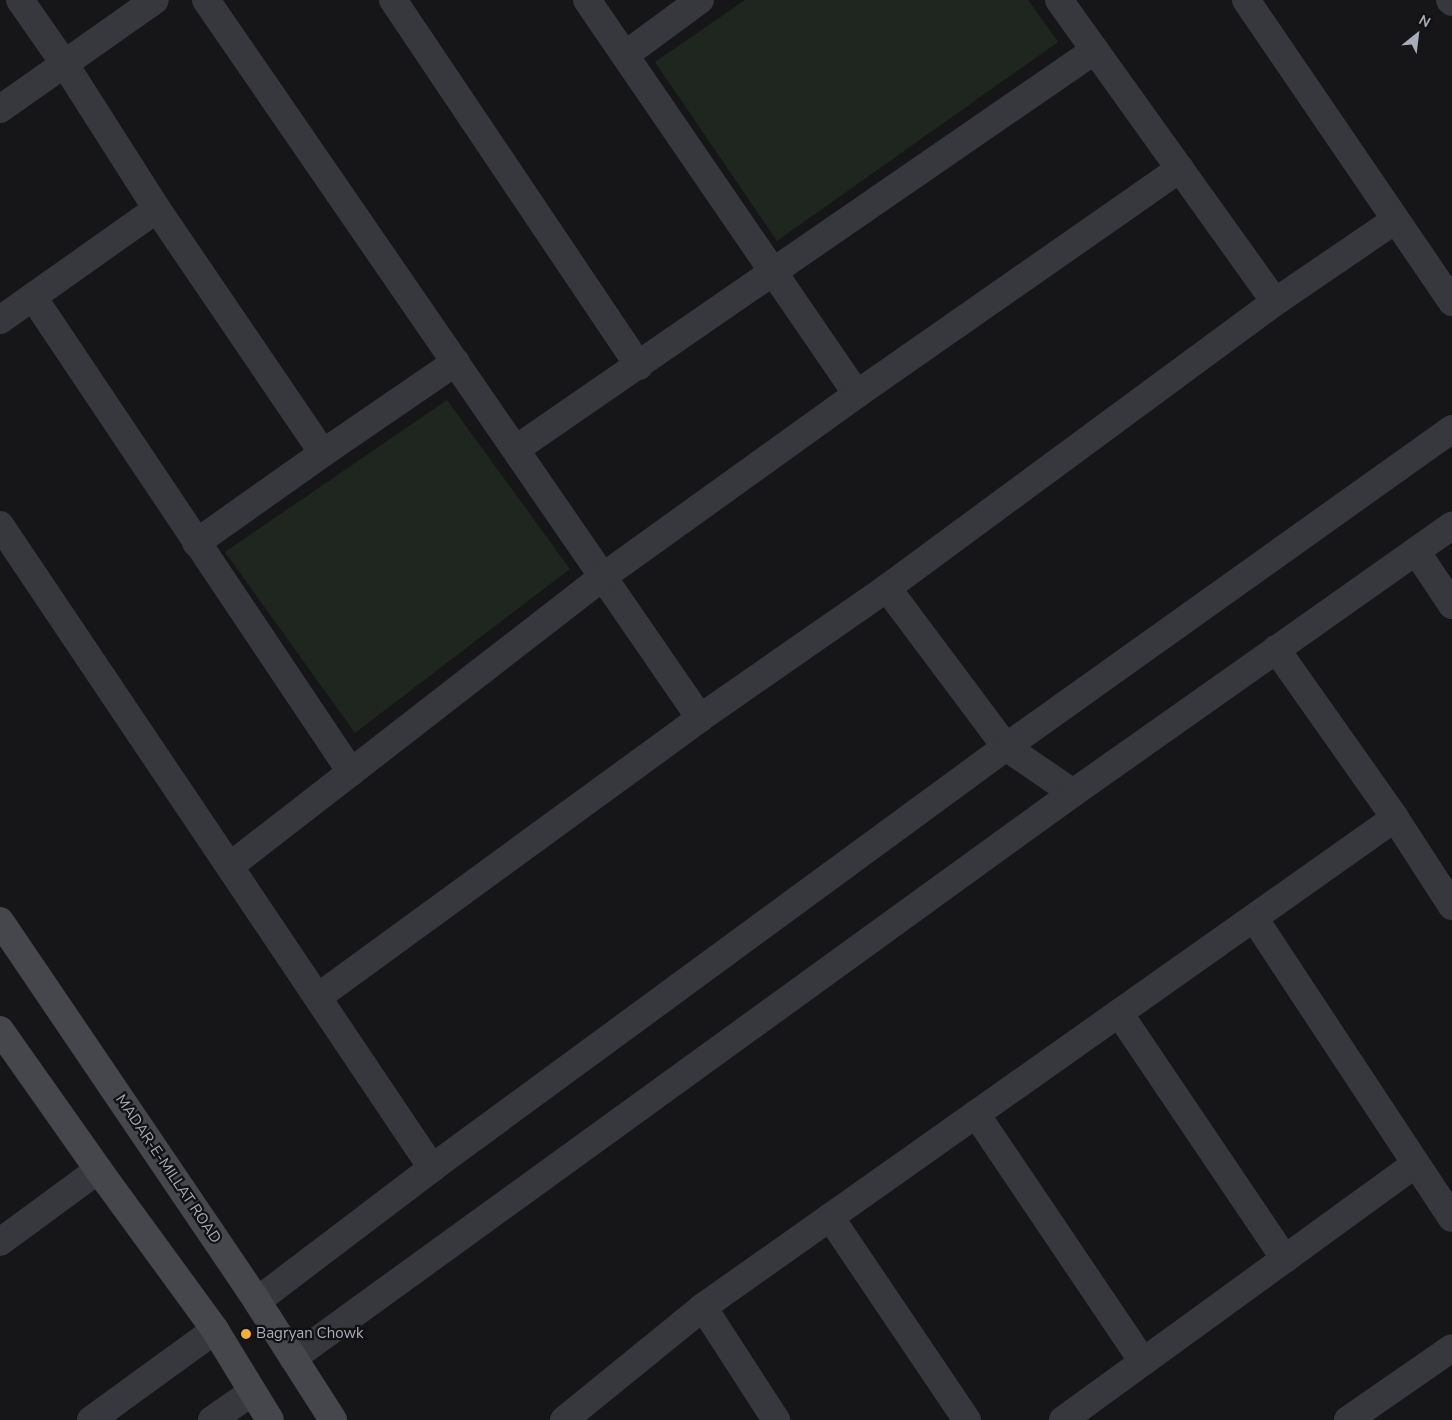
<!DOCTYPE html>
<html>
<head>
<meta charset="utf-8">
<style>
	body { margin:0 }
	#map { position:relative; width:1452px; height:1420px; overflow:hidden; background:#161618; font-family:"Nunito Sans",sans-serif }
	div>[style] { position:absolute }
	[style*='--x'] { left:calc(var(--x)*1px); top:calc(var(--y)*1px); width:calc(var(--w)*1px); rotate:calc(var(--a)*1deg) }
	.green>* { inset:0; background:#1e261f }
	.minor>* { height:28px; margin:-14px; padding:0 14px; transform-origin:14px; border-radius:14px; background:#37383d }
	.tertiary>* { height:28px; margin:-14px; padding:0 14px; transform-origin:14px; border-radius:14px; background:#37383d }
	.secondary>* { height:28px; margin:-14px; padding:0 14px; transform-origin:14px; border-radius:14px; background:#45474d }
	.dots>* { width:14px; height:14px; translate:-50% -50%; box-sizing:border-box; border:2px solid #111113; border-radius:50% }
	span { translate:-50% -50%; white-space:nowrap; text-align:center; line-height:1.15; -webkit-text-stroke:4.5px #111113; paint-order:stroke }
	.street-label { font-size:15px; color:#a8adb8 }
	.poi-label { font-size:15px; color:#a8adb8 }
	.left { translate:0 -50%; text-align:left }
	.north { position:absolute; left:1392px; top:10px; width:50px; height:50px; -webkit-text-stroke:4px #111113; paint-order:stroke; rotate:29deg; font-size:14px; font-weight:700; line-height:20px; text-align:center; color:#a8adb8 }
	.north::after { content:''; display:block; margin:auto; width:18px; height:22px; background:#a8adb8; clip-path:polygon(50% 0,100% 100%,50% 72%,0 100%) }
</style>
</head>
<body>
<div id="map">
	<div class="green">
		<i style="clip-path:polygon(745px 0,1028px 0,1058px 42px,777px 241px,655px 62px)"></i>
		<i style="clip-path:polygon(447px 400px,570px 569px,355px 733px,225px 552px)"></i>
	</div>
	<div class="minor">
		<i style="--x:20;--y:0;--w:77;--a:55.1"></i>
		<i style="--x:64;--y:63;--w:173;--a:57.5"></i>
		<i style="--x:157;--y:209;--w:295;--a:55.8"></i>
		<i style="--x:206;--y:0;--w:872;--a:55.47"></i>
		<i style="--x:393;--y:0;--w:441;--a:56.1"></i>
		<i style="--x:587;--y:0;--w:478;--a:55.6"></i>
		<i style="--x:1059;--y:0;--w:371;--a:54.4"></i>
		<i style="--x:1246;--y:0;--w:366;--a:55.7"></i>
		<i style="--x:625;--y:55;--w:93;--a:-36.3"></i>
		<i style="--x:0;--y:109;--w:189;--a:-35.1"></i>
		<i style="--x:33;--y:297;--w:572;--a:56.2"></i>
		<i style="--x:0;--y:320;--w:192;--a:-35.3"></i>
		<i style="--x:516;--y:449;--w:703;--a:-34.57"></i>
		<i style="--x:0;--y:525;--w:775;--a:56.1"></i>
		<i style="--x:196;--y:543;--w:156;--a:-35.3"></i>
		<i style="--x:323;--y:453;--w:161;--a:-34.4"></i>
		<i style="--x:1416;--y:551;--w:65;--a:56.3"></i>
		<i style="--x:887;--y:588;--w:199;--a:53.2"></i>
		<i style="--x:1006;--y:747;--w:81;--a:34.5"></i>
		<i style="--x:1276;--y:649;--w:207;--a:54.8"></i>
		<i style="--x:1395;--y:818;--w:105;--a:57.1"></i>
		<i style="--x:230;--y:866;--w:473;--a:-37.8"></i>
		<i style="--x:604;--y:576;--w:312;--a:-35.7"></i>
		<i style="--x:857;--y:394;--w:394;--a:-34.9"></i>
		<i style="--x:1254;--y:918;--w:359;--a:56.6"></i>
		<i style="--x:318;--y:997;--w:473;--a:-36.1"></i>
		<i style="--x:700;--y:718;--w:228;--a:-34.8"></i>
		<i style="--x:887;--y:588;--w:482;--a:-36.4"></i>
		<i style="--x:1275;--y:302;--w:145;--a:-34.3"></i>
		<i style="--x:1119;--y:1013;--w:297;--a:56"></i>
		<i style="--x:976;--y:1114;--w:299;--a:56"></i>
		<i style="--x:830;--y:1217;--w:245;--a:56"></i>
		<i style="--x:0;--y:1242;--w:122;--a:-36.3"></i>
		<i style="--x:703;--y:1307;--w:135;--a:57.1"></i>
		<i style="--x:91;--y:1420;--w:153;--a:-36"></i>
		<i style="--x:564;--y:1420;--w:179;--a:-39.1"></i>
		<i style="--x:703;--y:1307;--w:847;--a:-35.25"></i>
		<i style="--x:1063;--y:1420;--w:436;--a:-36"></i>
		<i style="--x:1348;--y:1420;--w:126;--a:-34.7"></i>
	</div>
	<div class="tertiary">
		<i style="--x:1450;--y:0;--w:3;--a:45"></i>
		<i style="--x:257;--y:1301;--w:220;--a:-37.2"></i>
		<i style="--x:432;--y:1168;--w:712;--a:-36.26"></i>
		<i style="--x:1006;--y:747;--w:548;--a:-35.49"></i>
		<i style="--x:293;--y:1358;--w:963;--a:-35.92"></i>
		<i style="--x:1073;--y:793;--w:464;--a:-35.2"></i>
		<i style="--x:212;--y:1420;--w:49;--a:-35"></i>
	</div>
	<div class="secondary">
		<i style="--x:0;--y:921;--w:459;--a:55.9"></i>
		<i style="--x:257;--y:1301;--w:141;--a:57.4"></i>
		<i style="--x:0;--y:1030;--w:187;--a:54.8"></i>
		<i style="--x:108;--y:1183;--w:182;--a:53.9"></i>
		<i style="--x:215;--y:1330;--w:105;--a:58.6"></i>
	</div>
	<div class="dots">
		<i style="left:246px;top:1334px;background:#f2b134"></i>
	</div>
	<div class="street-label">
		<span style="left:168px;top:1169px;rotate:56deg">MADAR-E-MILLAT ROAD</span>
	</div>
	<div class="poi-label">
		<span class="left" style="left:256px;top:1334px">Bagryan Chowk</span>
	</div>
	<div class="north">N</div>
</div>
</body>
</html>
